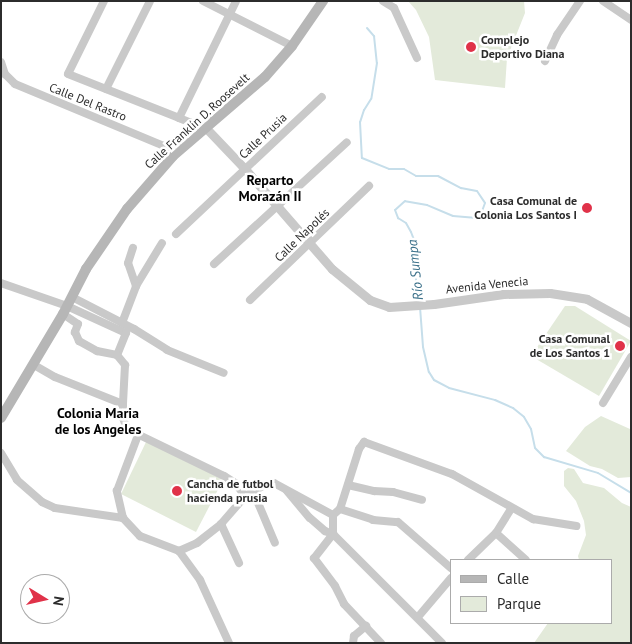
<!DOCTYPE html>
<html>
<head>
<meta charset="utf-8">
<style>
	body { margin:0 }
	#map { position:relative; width:632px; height:644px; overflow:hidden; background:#fff; font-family:"PT Sans",sans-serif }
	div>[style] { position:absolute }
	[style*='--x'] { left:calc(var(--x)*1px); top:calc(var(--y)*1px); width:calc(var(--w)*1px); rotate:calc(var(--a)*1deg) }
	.green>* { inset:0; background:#e3eada }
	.stream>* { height:2px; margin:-1px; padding:0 1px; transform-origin:1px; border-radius:1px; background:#c6deea }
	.minor>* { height:8px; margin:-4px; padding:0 4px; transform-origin:4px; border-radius:4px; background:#c9c9c9 }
	.tertiary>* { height:9px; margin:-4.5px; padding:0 4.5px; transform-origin:4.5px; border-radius:4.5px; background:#c9c9c9 }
	.secondary>* { height:10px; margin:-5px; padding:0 5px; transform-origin:5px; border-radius:5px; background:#b6b6b6 }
	.dots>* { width:14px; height:14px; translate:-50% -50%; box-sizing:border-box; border:2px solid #fff; border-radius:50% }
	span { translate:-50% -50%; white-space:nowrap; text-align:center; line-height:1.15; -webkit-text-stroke:5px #fff; paint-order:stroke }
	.poi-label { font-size:12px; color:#2c2c2c; font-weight:700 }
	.left { translate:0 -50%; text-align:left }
	.right { translate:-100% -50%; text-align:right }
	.street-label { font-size:12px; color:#2c2c2c }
	.neighbourhood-label { font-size:14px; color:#000; font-weight:700 }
	.water-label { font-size:14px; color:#3d728b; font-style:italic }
	.frame { position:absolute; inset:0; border:2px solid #2c2c2c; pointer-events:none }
	.legend { position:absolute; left:450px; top:559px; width:162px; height:65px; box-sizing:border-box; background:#fff; border:1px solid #ababab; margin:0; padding:6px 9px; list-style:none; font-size:15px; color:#2c2c2c }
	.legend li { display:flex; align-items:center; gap:10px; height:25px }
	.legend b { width:25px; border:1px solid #ababab }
	.north { position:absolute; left:20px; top:574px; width:50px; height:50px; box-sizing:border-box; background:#fff; border:1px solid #ababab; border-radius:50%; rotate:99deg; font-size:14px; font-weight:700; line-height:20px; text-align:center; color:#2c2c2c }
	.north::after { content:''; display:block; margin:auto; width:18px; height:22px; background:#e03249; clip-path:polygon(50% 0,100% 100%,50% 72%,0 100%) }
</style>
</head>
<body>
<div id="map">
	<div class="green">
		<i style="clip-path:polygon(408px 1px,524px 1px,525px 13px,507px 58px,505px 88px,435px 80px,429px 37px,416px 10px)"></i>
		<i style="clip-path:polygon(565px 306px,575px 306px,631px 341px,599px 396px,531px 356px)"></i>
		<i style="clip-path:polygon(601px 416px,630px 429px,631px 477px,618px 478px,602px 469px,590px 466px,566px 451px,585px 427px)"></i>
		<i style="clip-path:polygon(147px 440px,223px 480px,196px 532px,121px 494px)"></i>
		<i style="clip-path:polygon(568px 468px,574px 469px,583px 483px,604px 488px,622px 503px,631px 507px,631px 643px,534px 643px,548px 623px,611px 623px,611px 560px,579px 560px,578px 556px,586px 535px,584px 521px,576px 501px,564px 486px,564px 471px)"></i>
	</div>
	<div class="stream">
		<i style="--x:367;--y:28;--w:11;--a:49"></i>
		<i style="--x:374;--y:36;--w:27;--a:84"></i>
		<i style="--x:377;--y:63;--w:36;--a:99"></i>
		<i style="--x:371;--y:99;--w:13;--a:122"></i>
		<i style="--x:364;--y:110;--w:13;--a:108"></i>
		<i style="--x:360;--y:122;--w:36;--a:87"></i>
		<i style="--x:362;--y:158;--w:29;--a:22"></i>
		<i style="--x:389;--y:169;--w:15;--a:0"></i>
		<i style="--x:404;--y:169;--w:14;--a:30"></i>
		<i style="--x:416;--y:176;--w:22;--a:0"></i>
		<i style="--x:438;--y:176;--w:26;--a:28"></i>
		<i style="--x:461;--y:188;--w:16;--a:11"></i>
		<i style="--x:477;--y:191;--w:14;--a:56"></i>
		<i style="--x:485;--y:203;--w:12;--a:110"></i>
		<i style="--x:481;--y:214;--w:6;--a:135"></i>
		<i style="--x:477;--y:218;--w:24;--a:-175"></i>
		<i style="--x:453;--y:216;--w:28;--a:-157"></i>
		<i style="--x:427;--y:205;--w:22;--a:-170"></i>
		<i style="--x:405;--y:201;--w:13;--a:138"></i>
		<i style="--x:395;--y:210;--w:9;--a:69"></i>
		<i style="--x:398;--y:218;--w:9;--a:32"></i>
		<i style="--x:406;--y:223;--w:10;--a:61"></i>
		<i style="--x:411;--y:232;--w:14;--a:69"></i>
		<i style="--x:416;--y:245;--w:42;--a:90"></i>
		<i style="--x:416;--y:287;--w:15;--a:79"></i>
		<i style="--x:420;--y:307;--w:40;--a:85.7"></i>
		<i style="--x:423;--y:347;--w:26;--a:77"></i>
		<i style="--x:429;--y:372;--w:9;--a:58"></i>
		<i style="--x:434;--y:380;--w:17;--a:28"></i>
		<i style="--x:449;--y:388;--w:48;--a:14.6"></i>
		<i style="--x:495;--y:400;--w:20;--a:24"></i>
		<i style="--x:513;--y:408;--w:14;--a:39"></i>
		<i style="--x:524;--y:417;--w:14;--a:60"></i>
		<i style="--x:531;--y:429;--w:19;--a:78"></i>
		<i style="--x:535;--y:448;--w:13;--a:45"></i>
		<i style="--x:544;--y:457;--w:56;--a:16.5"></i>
		<i style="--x:598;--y:473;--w:39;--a:31"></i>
	</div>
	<div class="minor">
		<i style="--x:104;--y:1;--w:81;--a:116.3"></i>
		<i style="--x:68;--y:74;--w:119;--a:21.6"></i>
		<i style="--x:179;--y:118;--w:18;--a:22"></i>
		<i style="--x:196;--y:125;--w:8;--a:50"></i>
		<i style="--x:203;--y:1;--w:100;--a:26.8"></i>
		<i style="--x:383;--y:1;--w:13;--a:32"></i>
		<i style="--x:394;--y:8;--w:55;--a:65.3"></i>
		<i style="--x:603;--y:1;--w:34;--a:34"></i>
		<i style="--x:545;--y:61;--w:29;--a:-65"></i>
		<i style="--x:557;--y:35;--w:41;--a:-55.9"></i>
		<i style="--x:1;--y:62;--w:13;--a:72"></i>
		<i style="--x:5;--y:74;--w:14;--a:45"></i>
		<i style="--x:15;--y:84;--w:161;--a:22.6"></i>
		<i style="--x:164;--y:146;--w:13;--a:48"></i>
		<i style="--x:106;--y:89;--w:98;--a:-63.4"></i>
		<i style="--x:179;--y:118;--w:130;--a:-64"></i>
		<i style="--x:176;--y:234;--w:200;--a:-43.2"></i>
		<i style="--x:214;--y:264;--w:180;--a:-42.5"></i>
		<i style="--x:1;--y:283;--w:70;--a:19.2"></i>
		<i style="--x:67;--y:306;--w:65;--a:24.6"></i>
		<i style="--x:126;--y:333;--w:24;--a:112"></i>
		<i style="--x:136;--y:286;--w:50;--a:-58.8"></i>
		<i style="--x:72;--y:297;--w:70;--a:27.3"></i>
		<i style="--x:134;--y:329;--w:39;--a:32"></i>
		<i style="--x:167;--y:350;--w:61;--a:22"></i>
		<i style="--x:250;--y:300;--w:165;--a:-43.8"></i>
		<i style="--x:63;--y:314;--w:18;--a:34"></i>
		<i style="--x:78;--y:324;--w:9;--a:111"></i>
		<i style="--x:75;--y:332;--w:10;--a:66"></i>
		<i style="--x:79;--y:341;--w:21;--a:29"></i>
		<i style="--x:97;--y:351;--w:20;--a:11"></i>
		<i style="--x:117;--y:355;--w:13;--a:51"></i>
		<i style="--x:125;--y:365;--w:39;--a:93"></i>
		<i style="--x:122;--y:323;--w:40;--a:-69"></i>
		<i style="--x:136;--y:286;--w:24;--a:-109"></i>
		<i style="--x:128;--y:263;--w:16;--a:-72"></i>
		<i style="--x:34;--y:365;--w:24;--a:30"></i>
		<i style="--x:55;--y:377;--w:73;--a:21.7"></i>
		<i style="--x:123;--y:404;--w:14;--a:90"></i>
		<i style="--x:123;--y:418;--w:12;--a:70"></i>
		<i style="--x:127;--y:429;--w:108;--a:25.9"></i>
		<i style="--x:224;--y:476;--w:13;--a:32"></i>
		<i style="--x:235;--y:483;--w:16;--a:52"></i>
		<i style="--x:603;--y:403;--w:54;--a:-58.7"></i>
		<i style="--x:1;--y:453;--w:31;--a:59"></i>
		<i style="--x:17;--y:480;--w:33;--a:41"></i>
		<i style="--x:42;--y:502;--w:14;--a:25"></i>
		<i style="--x:55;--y:508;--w:69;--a:8.4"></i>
		<i style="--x:123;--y:518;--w:25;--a:47"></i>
		<i style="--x:140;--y:536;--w:42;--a:21"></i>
		<i style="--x:179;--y:551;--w:36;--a:54"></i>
		<i style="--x:200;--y:580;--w:69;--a:65.3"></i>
		<i style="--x:348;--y:485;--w:27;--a:13"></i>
		<i style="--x:374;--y:491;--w:19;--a:3"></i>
		<i style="--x:393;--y:492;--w:30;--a:15"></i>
		<i style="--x:253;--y:491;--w:56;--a:67.1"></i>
		<i style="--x:287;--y:491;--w:35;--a:50"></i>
		<i style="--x:310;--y:518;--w:20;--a:41"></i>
		<i style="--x:325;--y:531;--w:9;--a:21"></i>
		<i style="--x:333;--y:534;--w:31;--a:128"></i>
		<i style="--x:314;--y:558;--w:35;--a:53"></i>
		<i style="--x:335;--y:586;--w:20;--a:63"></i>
		<i style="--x:344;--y:604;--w:54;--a:46.5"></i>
		<i style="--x:340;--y:509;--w:35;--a:18"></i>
		<i style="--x:373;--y:520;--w:25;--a:5"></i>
		<i style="--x:398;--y:522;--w:70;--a:41"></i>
		<i style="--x:333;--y:515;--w:9;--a:-41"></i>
		<i style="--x:340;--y:509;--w:63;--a:-72.4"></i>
		<i style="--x:359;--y:449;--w:9;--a:-54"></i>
		<i style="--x:364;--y:442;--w:94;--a:20"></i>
		<i style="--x:452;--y:474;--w:93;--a:29.1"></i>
		<i style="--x:533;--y:519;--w:44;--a:9.2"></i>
		<i style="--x:123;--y:518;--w:28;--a:-103"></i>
		<i style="--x:117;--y:491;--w:60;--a:-69.4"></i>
		<i style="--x:221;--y:524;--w:43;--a:65.2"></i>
		<i style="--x:496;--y:533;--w:40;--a:42"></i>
		<i style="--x:179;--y:551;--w:20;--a:-24"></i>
		<i style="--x:197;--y:543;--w:31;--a:-38"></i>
		<i style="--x:221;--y:524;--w:37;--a:-49"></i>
		<i style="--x:245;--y:496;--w:23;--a:-29"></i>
		<i style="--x:265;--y:485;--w:9;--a:-13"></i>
		<i style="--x:274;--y:483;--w:67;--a:28.5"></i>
		<i style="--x:333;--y:515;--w:19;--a:90"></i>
		<i style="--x:333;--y:534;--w:154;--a:45"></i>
		<i style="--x:468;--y:560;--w:39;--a:-44"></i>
		<i style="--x:496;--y:533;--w:28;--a:-58"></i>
		<i style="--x:418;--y:617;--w:51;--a:-49.8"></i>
		<i style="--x:353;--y:643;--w:7;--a:-82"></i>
		<i style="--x:354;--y:636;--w:16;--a:-40"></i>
	</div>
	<div class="tertiary">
		<i style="--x:205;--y:127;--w:58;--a:46.4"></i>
		<i style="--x:245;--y:169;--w:133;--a:49"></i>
		<i style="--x:332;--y:269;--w:49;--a:39.2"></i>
		<i style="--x:370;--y:300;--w:20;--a:20"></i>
		<i style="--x:389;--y:307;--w:45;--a:-3.8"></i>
		<i style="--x:434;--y:304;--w:70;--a:-8.2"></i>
		<i style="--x:503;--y:294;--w:47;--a:-1.2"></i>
		<i style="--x:550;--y:293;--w:37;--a:9"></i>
		<i style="--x:587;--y:299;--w:50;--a:28.6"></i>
	</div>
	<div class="secondary">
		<i style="--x:1;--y:418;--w:121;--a:-59.2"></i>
		<i style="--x:63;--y:314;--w:51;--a:-62.9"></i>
		<i style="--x:86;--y:269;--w:73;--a:-55.7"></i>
		<i style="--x:127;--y:209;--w:70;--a:-49"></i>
		<i style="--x:173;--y:156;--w:121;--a:-40.7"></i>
		<i style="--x:265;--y:77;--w:41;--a:-48.9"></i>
		<i style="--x:292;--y:46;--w:55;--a:-55.4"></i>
	</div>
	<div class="dots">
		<i style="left:471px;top:47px;background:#e03249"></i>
		<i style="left:587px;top:208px;background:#e03249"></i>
		<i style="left:620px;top:346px;background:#e03249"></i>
		<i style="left:177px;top:491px;background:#e03249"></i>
	</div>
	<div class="poi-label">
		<span class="left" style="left:481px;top:47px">Complejo<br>Deportivo Diana</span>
		<span class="right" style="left:577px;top:208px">Casa Comunal de<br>Colonia Los Santos I</span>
		<span class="right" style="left:610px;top:346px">Casa Comunal<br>de Los Santos 1</span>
		<span class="left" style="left:187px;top:491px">Cancha de futbol<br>hacienda prusia</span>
	</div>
	<div class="street-label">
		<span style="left:88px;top:102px;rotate:22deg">Calle Del Rastro</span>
		<span style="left:197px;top:121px;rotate:-42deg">Calle Franklin D. Roosevelt</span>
		<span style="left:263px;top:136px;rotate:-43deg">Calle Prusia</span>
		<span style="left:302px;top:235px;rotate:-44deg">Calle Napolés</span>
		<span style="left:487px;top:285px;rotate:-6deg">Avenida Venecia</span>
	</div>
	<div class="neighbourhood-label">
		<span style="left:270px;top:188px">Reparto<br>Morazán II</span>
		<span style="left:98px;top:421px">Colonia Maria<br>de los Angeles</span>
	</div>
	<div class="water-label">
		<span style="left:415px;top:270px;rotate:-96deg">Río Sumpa</span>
	</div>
	<div class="frame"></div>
	<ul class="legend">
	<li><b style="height:6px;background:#b6b6b6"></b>Calle</li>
	<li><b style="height:14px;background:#e3eada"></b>Parque</li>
	</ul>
	<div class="north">N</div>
</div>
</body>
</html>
